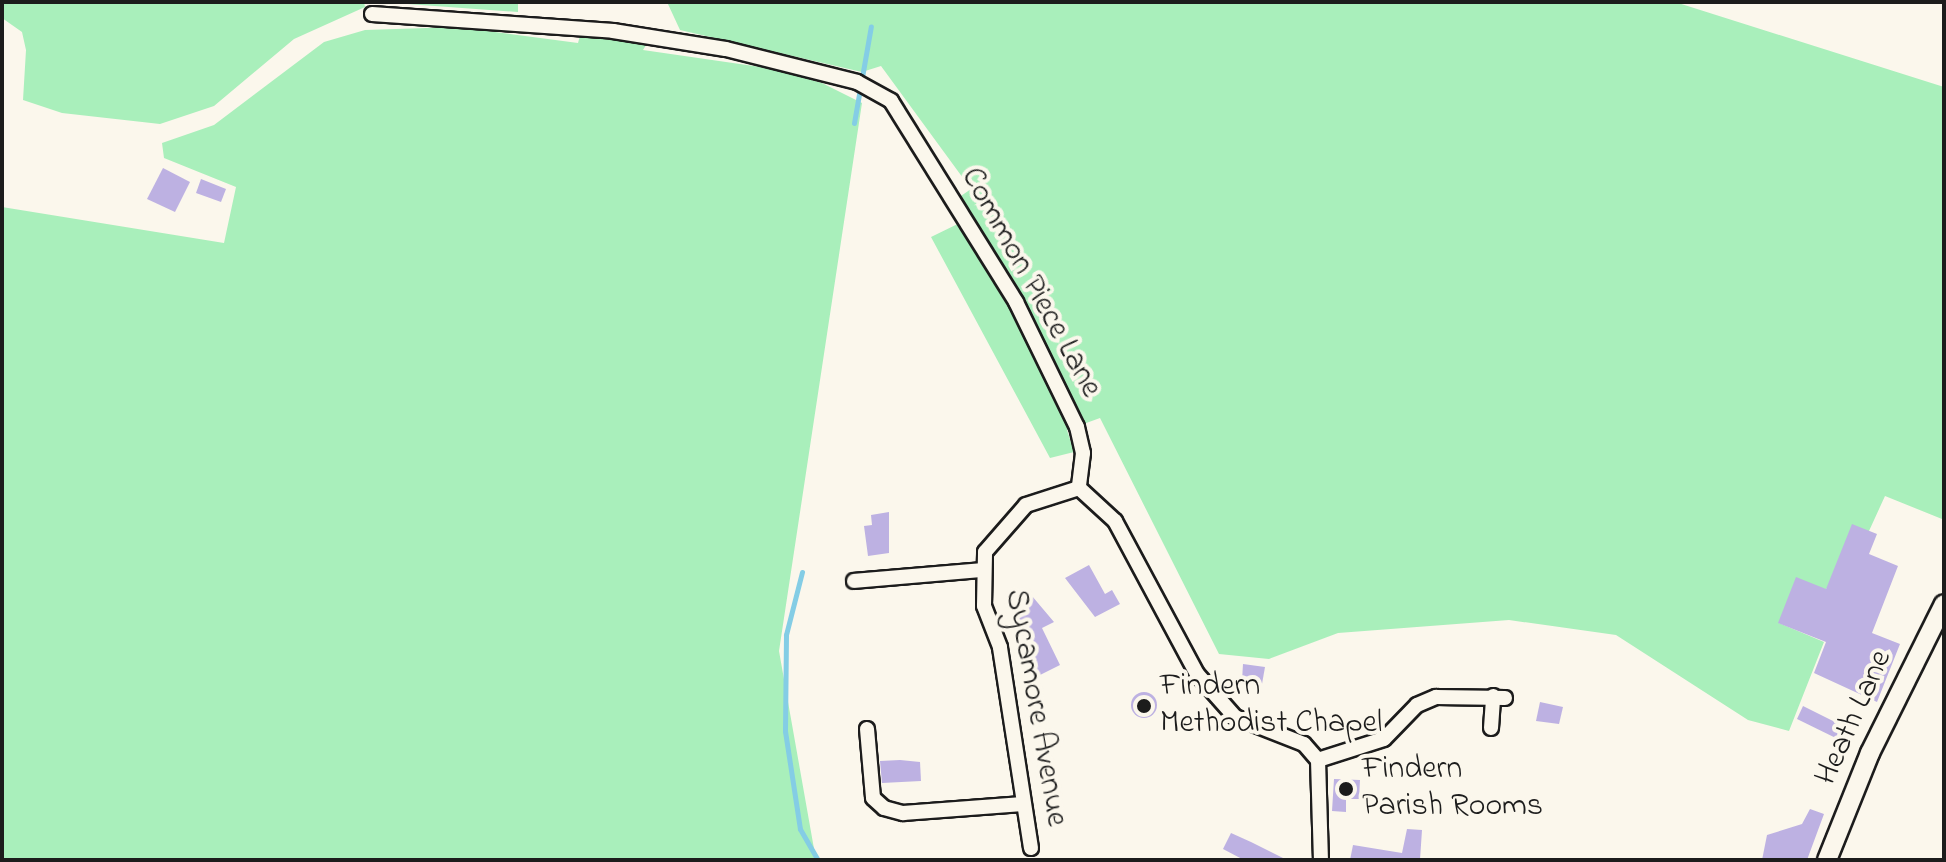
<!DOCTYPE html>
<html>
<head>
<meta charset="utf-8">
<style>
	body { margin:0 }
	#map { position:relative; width:1946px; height:862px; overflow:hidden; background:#fbf7ec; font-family:"Indie Flower",sans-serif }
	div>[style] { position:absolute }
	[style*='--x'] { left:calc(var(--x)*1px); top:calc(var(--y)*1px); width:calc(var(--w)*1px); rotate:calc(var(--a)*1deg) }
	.green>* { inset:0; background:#a9efbb }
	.stream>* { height:5px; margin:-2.5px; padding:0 2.5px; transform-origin:2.5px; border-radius:2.5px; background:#84cde5 }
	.building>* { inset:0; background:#bdb1e2 }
	.round { border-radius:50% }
	.roads { filter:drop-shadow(2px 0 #1c1c1c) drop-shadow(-2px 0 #1c1c1c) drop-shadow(0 2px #1c1c1c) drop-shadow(0 -2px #1c1c1c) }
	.minor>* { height:14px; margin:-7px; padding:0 7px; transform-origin:7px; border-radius:7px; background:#fbf7ec }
	.tertiary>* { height:18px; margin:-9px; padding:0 9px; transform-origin:9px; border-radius:9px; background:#fbf7ec }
	.dots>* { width:22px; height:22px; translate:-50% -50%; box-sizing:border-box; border:4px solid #fbf7ec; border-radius:50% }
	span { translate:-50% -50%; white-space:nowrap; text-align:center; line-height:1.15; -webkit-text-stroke:8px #fbf7ec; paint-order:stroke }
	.street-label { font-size:32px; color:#1c1c1c }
	.poi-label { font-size:32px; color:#1c1c1c }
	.left { translate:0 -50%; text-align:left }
	.frame { position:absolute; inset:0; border:4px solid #1c1c1c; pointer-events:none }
</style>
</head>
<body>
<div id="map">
	<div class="green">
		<i style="clip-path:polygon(2px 2px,364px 2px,365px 7px,294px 39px,214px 106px,160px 124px,62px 113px,23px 100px,26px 50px,22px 32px,2px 18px)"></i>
		<i style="clip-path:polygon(380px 2px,518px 2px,518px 12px)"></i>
		<i style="clip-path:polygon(667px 2px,1675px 2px,1944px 87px,1944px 545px,1942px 519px,1885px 496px,1869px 531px,1826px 589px,1779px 623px,1824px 642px,1789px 731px,1748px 720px,1616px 635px,1509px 620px,1338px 633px,1269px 659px,1219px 654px,1100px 418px,1067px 430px,1074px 452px,1050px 458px,931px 237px,972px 217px,958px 198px,971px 189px,881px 66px,862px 72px,680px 30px)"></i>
		<i style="clip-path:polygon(457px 27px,578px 43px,582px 28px,651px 37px,643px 50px,774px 69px,822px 83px,862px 103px,779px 651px,816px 860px,2px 860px,2px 207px,224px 243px,236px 187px,164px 158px,162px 143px,214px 125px,324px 42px,365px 30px)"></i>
	</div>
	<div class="stream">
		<i style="--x:854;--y:123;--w:98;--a:-80.1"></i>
		<i style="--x:802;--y:572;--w:65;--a:104.3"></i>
		<i style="--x:786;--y:635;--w:96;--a:90.6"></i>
		<i style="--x:785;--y:731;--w:99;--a:81.3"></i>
		<i style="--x:800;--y:829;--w:36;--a:60"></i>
	</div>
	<div class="building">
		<i style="clip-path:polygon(163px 168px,190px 182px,175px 212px,147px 199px)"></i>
		<i style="clip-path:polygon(201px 179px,226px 189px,221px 202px,196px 193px)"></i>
		<i style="clip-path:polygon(889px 512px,889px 553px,868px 556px,864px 526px,872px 525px,871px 515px)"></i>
		<i style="clip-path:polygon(1852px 524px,1877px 534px,1869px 554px,1898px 566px,1872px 633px,1900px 644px,1877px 702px,1814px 673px,1826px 642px,1778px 623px,1796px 577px,1826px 589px)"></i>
		<i style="clip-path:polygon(1089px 565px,1105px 594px,1112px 590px,1120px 604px,1095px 617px,1065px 578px)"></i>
		<i style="clip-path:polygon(1032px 596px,1054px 622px,1042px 628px,1060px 665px,1038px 676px,1010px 606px)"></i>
		<i style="clip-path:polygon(1243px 664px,1265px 667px,1262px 684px,1242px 681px)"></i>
		<i class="round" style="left:1131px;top:692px;width:26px;height:26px"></i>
		<i style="clip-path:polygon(1540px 702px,1563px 707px,1559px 724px,1536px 721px)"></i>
		<i style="clip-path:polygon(1803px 706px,1855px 732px,1848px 744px,1797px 719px)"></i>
		<i style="clip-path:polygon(900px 760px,920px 762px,921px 781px,882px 783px,880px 761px)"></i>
		<i style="clip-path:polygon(1334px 779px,1360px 780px,1359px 799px,1346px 799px,1346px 812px,1332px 811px)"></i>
		<i style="clip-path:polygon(1810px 809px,1824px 814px,1807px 860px,1762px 860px,1767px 835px,1802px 824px)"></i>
		<i style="clip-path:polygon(1407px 829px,1422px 830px,1420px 860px,1350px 860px,1353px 845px,1402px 853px)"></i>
		<i style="clip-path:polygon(1231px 833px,1251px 842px,1287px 860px,1244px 860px,1223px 849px)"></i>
	</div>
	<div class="roads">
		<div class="minor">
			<i style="--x:372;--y:14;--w:242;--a:4"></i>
			<i style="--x:613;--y:31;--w:114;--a:9.1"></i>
			<i style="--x:726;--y:49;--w:135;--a:14.1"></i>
			<i style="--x:857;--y:82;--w:39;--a:29"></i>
			<i style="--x:891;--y:101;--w:237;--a:58.1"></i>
			<i style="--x:1016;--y:302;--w:139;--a:64"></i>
			<i style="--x:1077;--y:427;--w:27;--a:77"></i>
			<i style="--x:1083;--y:453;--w:35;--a:97"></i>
			<i style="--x:1079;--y:488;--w:49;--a:42.5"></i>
			<i style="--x:1115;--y:521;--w:174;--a:61.8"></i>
			<i style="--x:1197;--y:674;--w:57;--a:48.5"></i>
			<i style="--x:1235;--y:717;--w:74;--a:21.4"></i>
			<i style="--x:1304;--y:744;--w:21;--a:49"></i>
			<i style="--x:1318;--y:760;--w:100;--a:88.3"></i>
			<i style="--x:854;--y:581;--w:129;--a:-4.9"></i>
			<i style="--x:1491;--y:728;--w:32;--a:-86"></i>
			<i style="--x:867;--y:729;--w:69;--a:85"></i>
			<i style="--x:873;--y:798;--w:15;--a:42"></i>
			<i style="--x:884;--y:808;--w:20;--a:15"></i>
			<i style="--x:903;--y:813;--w:120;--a:-4.3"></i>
			<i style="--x:1318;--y:760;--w:69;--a:-17.7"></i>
			<i style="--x:1384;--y:739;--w:47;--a:-45.9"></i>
			<i style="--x:1417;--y:705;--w:21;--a:-23"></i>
			<i style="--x:1436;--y:697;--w:69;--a:0.8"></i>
			<i style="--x:1031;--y:848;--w:203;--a:-98.8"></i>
			<i style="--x:1000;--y:647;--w:44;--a:-111.3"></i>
			<i style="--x:984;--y:606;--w:54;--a:-88.9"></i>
			<i style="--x:985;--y:552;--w:62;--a:-48.9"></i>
			<i style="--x:1026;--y:505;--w:56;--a:-17.8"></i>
		</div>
		<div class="tertiary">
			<i style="--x:1827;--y:860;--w:115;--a:-68.1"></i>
			<i style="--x:1870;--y:753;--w:166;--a:-63.6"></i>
		</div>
	</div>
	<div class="dots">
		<i style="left:1144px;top:706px;background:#1c1c1c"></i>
		<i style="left:1346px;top:789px;background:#1c1c1c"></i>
	</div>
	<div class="street-label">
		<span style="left:1030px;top:283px;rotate:61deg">Common Piece Lane</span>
		<span style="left:1035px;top:708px;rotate:80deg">Sycamore Avenue</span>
		<span style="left:1855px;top:718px;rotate:-66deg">Heath Lane</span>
	</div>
	<div class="poi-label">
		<span class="left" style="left:1160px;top:706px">Findern<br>Methodist Chapel</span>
		<span class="left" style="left:1362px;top:789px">Findern<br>Parish Rooms</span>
	</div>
	<div class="frame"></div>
</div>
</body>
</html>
